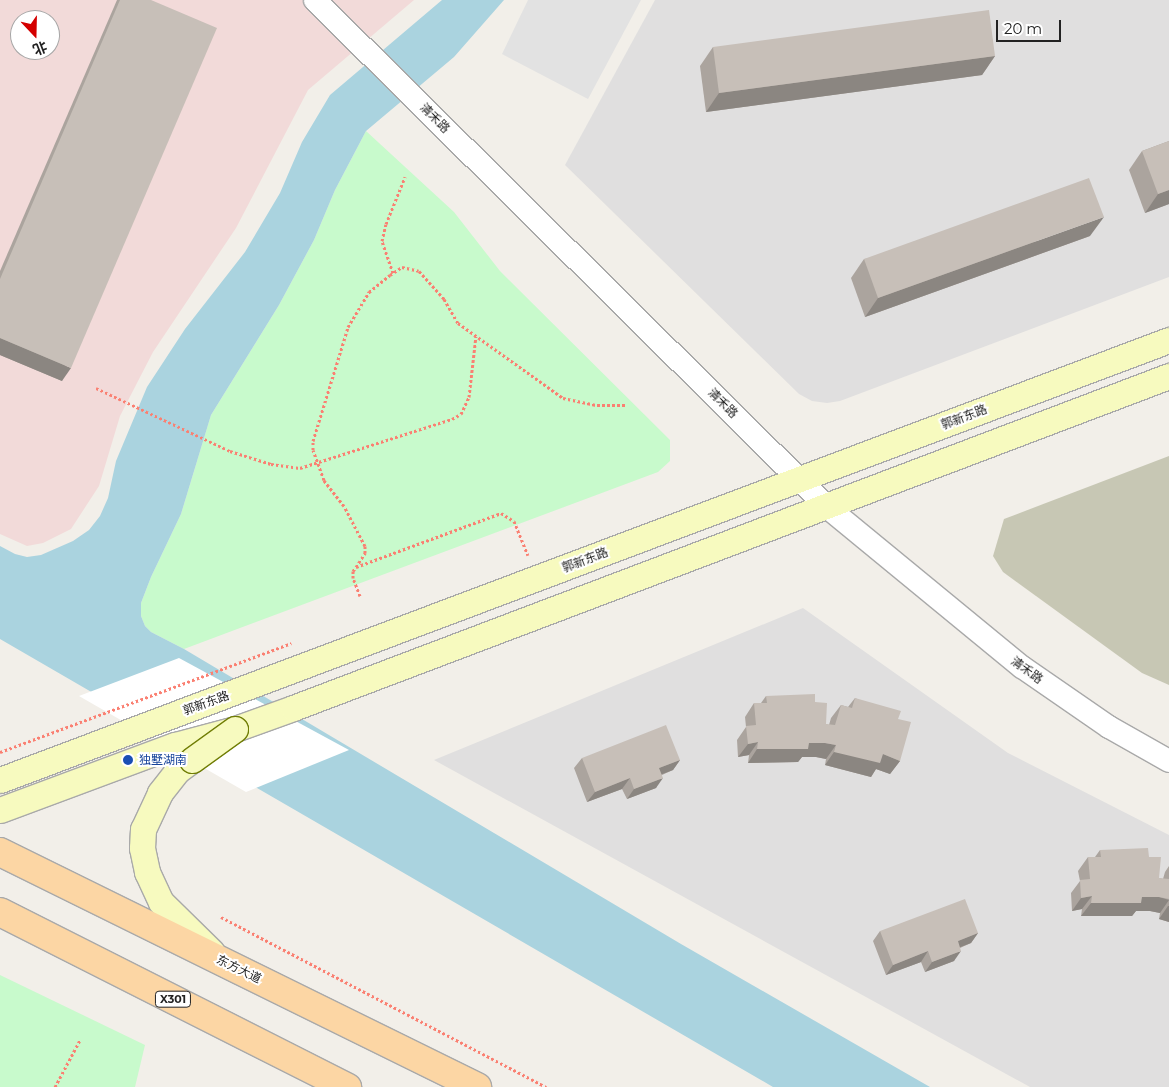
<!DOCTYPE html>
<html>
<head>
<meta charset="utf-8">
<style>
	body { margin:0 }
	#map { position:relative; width:1169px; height:1087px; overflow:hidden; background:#f2efe9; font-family:Montserrat,"Noto Sans SC",sans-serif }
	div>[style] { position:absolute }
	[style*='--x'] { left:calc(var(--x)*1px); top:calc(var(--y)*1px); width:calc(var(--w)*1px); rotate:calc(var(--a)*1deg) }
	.residential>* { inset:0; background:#e0dfdf }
	.commercial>* { inset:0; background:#f2dad9 }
	.construction>* { inset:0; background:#c7c7b4 }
	.park>* { inset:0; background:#c8facc }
	.parking>* { inset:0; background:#e2e2e2 }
	.water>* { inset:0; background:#aad3df }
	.pier>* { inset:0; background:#fff }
	.path>* { height:3px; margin-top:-1.5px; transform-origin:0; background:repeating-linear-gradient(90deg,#fa8072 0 2.5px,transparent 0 5px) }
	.roads { filter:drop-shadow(1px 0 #a9a9a9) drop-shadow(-1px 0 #a9a9a9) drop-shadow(0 1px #a9a9a9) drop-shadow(0 -1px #a9a9a9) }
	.tertiary>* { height:22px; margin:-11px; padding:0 11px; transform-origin:11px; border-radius:11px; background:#fff }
	.secondary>* { height:25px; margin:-12.5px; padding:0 12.5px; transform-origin:12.5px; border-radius:12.5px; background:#f7fabf }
	.primary>* { height:28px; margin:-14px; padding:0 14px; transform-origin:14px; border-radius:14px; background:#fcd6a4 }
	.bridges { filter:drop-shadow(1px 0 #707d05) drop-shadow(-1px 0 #707d05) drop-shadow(0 1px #707d05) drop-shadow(0 -1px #707d05) }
	.secondary-bridge>* { height:25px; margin:-12.5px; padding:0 12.5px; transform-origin:12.5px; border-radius:12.5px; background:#f7fabf }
	.wall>* { inset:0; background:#aba49e }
	.shaded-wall>* { inset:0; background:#8b8681 }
	.building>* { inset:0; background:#c7bfb8 }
	.dots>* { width:14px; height:14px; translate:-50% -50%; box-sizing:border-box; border:2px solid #fff; border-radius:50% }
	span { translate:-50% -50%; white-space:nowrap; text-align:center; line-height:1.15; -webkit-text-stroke:4px #fff; paint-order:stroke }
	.shield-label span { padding:1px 4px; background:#fff; border:1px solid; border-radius:4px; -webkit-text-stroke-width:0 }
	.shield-label { font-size:11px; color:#222; font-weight:700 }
	.street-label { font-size:12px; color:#222 }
	.transit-label { font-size:12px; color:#164399 }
	.left { translate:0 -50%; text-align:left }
	.north { position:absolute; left:10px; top:10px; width:50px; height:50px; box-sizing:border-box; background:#fff; border:1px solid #a7a7a7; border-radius:50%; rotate:159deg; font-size:14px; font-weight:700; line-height:20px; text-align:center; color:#222 }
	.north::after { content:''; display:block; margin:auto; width:18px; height:22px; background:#d40000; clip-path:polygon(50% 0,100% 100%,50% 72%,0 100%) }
	.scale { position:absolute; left:996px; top:20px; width:65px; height:22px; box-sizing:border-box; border:2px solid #222; border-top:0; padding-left:6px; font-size:15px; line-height:18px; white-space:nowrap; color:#222; -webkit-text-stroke:4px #fff; paint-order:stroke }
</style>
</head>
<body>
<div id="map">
	<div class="residential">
		<i style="clip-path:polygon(655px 0,1169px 0,1169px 277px,840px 401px,827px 403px,812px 401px,799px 394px,565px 165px)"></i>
		<i style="clip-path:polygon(803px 608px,1008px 753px,1169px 835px,1169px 1087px,1030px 1087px,434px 760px)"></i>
	</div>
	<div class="commercial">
		<i style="clip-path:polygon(evenodd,0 0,414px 0,308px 90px,236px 228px,153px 352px,120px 416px,99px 486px,71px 529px,43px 543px,27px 546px,0 534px,0 0,20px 20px,50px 20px,50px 50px,20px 50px,20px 20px)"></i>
	</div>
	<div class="construction">
		<i style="clip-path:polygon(1169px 456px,1169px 685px,1142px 673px,1003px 572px,993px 556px,1004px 519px)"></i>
	</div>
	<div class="park">
		<i style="clip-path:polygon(366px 131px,454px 212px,500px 271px,670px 440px,670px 461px,658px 472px,184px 649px,151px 632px,145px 626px,141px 616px,141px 603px,151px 577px,181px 514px,211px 415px,279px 305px,314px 240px,335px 190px)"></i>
		<i style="clip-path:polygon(0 975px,145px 1045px,135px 1087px,0 1087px)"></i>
	</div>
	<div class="parking">
		<i style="clip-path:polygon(528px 0,641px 0,588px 99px,502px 54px)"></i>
	</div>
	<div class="water">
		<i style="clip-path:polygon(442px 0,504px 0,454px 57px,366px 131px,335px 190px,314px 240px,279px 305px,211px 415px,181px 514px,151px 577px,141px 603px,141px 616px,145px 626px,151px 632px,184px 649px,681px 944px,930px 1087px,773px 1087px,0 639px,0 546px,15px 554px,27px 557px,41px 555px,73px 541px,89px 530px,100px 516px,108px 498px,116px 461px,147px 387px,185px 329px,245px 252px,280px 193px,302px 142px,330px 95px)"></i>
	</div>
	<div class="pier">
		<i style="clip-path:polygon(179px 658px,349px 750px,246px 792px,79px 696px)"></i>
	</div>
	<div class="path">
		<i style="--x:393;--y:273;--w:34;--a:-109"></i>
		<i style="--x:382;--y:241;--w:17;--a:-77"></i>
		<i style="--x:386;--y:224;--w:51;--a:-68"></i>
		<i style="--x:96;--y:388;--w:148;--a:25.2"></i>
		<i style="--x:230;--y:451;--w:43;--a:17.6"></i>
		<i style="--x:271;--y:464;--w:29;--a:8"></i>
		<i style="--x:300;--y:468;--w:160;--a:-17.9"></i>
		<i style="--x:452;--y:419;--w:10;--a:-29"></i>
		<i style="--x:461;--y:414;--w:19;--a:-65"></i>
		<i style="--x:469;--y:397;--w:61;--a:-83.5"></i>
		<i style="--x:356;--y:567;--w:17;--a:-57"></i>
		<i style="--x:365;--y:553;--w:7;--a:-90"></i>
		<i style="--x:365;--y:546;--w:45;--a:-117.7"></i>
		<i style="--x:344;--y:506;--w:33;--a:-128"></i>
		<i style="--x:324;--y:480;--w:32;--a:-110"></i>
		<i style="--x:313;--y:450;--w:9;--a:-90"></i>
		<i style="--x:313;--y:441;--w:119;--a:-72.9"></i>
		<i style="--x:348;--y:327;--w:41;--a:-59"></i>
		<i style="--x:369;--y:292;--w:27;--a:-39"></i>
		<i style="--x:390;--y:275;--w:14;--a:-34"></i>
		<i style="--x:402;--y:267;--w:17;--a:13"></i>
		<i style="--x:419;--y:271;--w:38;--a:48"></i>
		<i style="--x:444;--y:299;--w:28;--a:60"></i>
		<i style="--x:458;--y:323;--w:129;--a:35.5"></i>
		<i style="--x:563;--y:398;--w:35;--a:12"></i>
		<i style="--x:597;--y:405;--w:29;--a:0"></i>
		<i style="--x:360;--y:596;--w:19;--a:-111"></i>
		<i style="--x:353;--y:578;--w:7;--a:-90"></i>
		<i style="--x:353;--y:571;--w:5;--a:-53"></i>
		<i style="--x:356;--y:567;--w:155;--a:-20.4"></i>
		<i style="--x:501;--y:513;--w:15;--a:32"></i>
		<i style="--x:514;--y:521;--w:37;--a:68"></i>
		<i style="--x:0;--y:752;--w:311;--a:-20.5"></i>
		<i style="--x:221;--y:917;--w:367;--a:27.6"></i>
		<i style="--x:55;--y:1087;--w:53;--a:-62"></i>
	</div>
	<div class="roads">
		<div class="tertiary">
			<i style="--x:315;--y:0;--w:721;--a:44.72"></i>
			<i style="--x:827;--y:507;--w:252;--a:39.4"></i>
			<i style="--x:1022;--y:667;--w:106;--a:34.6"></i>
			<i style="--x:1109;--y:727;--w:69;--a:29.5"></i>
		</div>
		<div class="secondary">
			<i style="--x:192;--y:760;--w:19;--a:144"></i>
			<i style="--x:177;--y:771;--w:28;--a:128"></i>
			<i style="--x:160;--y:793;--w:40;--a:115"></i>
			<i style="--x:143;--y:829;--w:19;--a:93"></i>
			<i style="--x:142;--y:848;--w:25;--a:78"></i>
			<i style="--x:147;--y:872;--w:33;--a:65"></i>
			<i style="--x:161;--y:902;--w:71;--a:44.4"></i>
			<i style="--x:0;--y:780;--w:1249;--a:-20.63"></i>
			<i style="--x:0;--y:810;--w:187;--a:-20.4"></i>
			<i style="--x:175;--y:745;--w:62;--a:-14.9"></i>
			<i style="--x:235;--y:729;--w:62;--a:-19.9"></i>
			<i style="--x:293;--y:708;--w:937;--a:-20.76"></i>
		</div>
		<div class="primary">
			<i style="--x:0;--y:852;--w:532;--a:26.23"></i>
			<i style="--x:0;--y:912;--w:389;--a:26.8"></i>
		</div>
	</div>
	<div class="bridges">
		<div class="secondary-bridge">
			<i style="--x:192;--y:760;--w:53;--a:-35.8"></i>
		</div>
	</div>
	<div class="wall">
		<i style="clip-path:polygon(117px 0,151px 0,62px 381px,0 355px,0 271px)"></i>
		<i style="clip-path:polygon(713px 47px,995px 56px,982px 75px,706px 112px,700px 66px)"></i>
		<i style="clip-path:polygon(1169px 141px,1169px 204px,1145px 213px,1129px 170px,1142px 151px)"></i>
		<i style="clip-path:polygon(1090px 236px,865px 317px,851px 278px,864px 259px)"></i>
		<i style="clip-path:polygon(766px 696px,815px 702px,826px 724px,829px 725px,831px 718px,841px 705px,848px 707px,855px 698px,898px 719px,900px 761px,890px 774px,876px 769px,871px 777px,825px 765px,826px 759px,816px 757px,802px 757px,798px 762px,748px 763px,749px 755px,738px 757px,737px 740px,746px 727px,745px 717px,754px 703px,761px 703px)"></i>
		<i style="clip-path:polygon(582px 758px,680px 760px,673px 770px,662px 775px,656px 788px,627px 799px,622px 789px,587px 802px,574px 768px)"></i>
		<i style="clip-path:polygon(1100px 850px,1149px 857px,1159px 878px,1163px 879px,1165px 872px,1169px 866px,1169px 922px,1159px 919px,1160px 913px,1150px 911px,1136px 911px,1132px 916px,1081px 916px,1082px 909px,1072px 911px,1071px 893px,1080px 881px,1078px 871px,1088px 857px,1095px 857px)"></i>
		<i style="clip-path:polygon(880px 931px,978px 933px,971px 943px,960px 948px,954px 961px,925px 972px,921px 962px,886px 975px,873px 941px)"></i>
	</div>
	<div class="shaded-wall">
		<i style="clip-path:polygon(995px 56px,982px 75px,706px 112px,719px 93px)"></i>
		<i style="clip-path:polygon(1169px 190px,1169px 204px,1145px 213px,1158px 194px)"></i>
		<i style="clip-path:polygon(1104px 217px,1090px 236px,865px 317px,878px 298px)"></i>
		<i style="clip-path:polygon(0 338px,71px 368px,62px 381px,0 355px)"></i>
		<i style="clip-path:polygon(758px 742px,749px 755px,738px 757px,748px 744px)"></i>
		<i style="clip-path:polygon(809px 743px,825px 743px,836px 745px,826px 759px,816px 757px,802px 757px,798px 762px,748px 763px,757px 749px)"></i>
		<i style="clip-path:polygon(834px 752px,883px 754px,900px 761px,890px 774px,876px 769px,871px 777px,825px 765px)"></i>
		<i style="clip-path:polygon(680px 760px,673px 770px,652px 778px,659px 768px)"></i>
		<i style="clip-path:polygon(630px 778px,622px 789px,587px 802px,595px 792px)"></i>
		<i style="clip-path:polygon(663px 778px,656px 788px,627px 799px,634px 789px)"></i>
		<i style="clip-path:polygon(1092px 896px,1082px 909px,1072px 911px,1081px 898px)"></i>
		<i style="clip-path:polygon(1142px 897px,1159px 897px,1169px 900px,1160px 913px,1150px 911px,1136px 911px,1132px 916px,1081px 916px,1091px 903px)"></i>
		<i style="clip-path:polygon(1168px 906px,1169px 906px,1169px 922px,1159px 919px)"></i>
		<i style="clip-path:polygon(978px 933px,971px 943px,950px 951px,958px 941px)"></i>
		<i style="clip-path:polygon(928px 951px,921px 962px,886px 975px,893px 965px)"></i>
		<i style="clip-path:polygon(961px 951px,954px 961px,925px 972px,932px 962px)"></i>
	</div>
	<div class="building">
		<i style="clip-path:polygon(120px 0,151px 0,217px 28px,71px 368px,0 338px,0 279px)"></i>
		<i style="clip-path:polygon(989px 10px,995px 56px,719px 93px,713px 47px)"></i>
		<i style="clip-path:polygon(1169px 141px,1169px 190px,1158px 194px,1142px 151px)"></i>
		<i style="clip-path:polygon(1089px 178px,1104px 217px,878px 298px,864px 259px)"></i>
		<i style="clip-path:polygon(815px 694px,815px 702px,827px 703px,826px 724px,835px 725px,841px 705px,852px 708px,855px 698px,901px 711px,898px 719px,911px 722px,900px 761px,883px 754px,880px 763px,834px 752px,836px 745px,825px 743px,809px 743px,808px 749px,757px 749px,758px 742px,748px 744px,746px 726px,756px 725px,754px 703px,767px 703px,766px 696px)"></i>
		<i style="clip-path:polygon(666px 725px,680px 760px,659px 768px,663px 778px,634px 789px,630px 778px,595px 792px,582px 758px)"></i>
		<i style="clip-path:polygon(1148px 848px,1149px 857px,1161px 857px,1159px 878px,1169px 879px,1169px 878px,1169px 899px,1159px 897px,1142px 897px,1141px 903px,1091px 903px,1092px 896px,1081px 898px,1080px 880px,1090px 879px,1088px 857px,1101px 857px,1100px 850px)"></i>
		<i style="clip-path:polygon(965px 899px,978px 933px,958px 941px,961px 951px,932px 962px,928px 951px,893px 965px,880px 931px)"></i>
	</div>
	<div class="dots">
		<i style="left:128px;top:760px;background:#1a4fb4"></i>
	</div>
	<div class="shield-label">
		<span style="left:173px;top:999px">X301</span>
	</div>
	<div class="street-label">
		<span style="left:435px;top:118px;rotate:45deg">清禾路</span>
		<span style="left:723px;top:403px;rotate:45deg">清禾路</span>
		<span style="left:964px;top:417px;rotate:-21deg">郭新东路</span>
		<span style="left:585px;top:560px;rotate:-21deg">郭新东路</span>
		<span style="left:1027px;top:670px;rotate:36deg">清禾路</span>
		<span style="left:206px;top:703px;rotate:-20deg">郭新东路</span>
		<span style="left:239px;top:969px;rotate:26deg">东方大道</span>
	</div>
	<div class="transit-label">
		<span class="left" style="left:139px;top:760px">独墅湖南</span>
	</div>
	<div class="north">北</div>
	<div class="scale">20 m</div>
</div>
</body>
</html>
